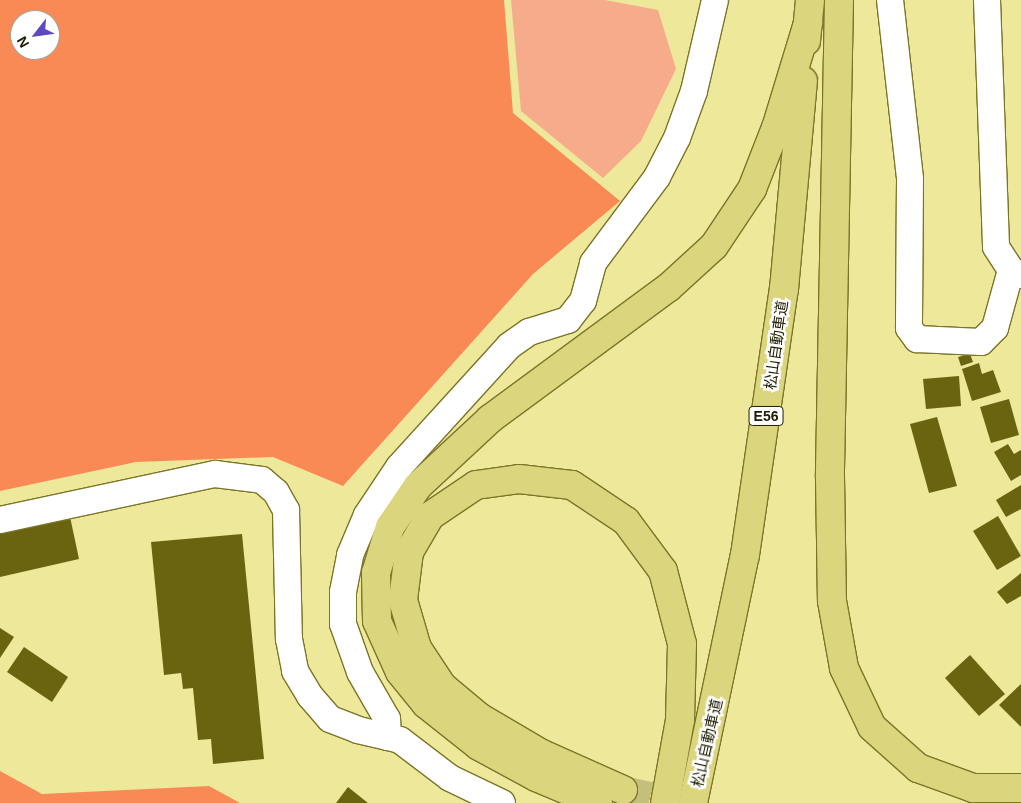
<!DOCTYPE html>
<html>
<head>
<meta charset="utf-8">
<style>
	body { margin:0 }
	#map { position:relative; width:1021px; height:803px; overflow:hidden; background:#ede89a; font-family:Arial,"Noto Sans JP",sans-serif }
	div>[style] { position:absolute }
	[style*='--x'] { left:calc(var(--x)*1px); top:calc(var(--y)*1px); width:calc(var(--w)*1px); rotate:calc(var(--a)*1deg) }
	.green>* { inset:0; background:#f6ab8a }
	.forest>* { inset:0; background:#fa8a55 }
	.building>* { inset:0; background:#6a6411 }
	.highway-tunnel>* { height:28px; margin-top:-14px; transform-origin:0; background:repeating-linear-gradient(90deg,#c4bf7b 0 28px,transparent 0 42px) }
	.roads { filter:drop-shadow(1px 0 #7b7527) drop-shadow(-1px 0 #7b7527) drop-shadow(0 1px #7b7527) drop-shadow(0 -1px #7b7527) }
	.minor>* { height:26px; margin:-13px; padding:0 13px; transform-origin:13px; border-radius:13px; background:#fff }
	.highway>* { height:28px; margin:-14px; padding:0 14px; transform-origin:14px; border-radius:14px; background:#dbd57e }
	span { translate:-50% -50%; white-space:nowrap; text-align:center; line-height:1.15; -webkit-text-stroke:5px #fff; paint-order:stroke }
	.shield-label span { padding:1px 4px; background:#fff; border:1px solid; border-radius:4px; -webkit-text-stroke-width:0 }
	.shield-label { font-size:14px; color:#1f1c00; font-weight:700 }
	.street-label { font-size:15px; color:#1f1c00 }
	.north { position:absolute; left:10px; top:10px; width:50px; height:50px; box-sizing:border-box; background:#fff; border:1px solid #a5a499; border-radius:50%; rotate:240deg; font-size:14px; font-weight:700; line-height:20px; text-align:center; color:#1f1c00 }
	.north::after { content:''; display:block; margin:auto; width:18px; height:22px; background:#5d4ac2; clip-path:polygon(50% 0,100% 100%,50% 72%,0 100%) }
</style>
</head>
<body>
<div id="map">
	<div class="green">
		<i style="clip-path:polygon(511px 0,605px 0,658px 10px,676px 69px,641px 141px,603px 178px,521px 111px)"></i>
	</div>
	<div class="forest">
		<i style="clip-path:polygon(evenodd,0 0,504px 0,513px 113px,620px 201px,533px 274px,343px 486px,273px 457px,136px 462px,0 491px,0 0,20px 20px,50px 20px,50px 50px,20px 50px,20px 20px)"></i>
		<i style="clip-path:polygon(0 771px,42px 794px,209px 786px,240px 803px,0 803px)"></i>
	</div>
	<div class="building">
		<i style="clip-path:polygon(970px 354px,973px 362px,961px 366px,958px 357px)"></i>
		<i style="clip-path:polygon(979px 363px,982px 374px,993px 370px,1001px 392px,972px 401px,962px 369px)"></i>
		<i style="clip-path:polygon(959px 376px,961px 406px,926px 409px,923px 379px)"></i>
		<i style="clip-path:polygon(1009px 399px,1019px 435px,991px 443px,980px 407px)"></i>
		<i style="clip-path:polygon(937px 417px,957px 486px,929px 493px,910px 424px)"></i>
		<i style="clip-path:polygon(1008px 444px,1014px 454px,1021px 450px,1021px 475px,1011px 481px,994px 452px)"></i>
		<i style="clip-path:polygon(1021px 485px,1021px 509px,1006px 517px,996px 500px)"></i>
		<i style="clip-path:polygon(69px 512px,79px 559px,0 577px,0 528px)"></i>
		<i style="clip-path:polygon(998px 516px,1021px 556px,997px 570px,973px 531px)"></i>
		<i style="clip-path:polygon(242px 534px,264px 759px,213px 764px,211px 739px,198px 740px,193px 688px,183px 689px,181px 673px,164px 675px,151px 542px)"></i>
		<i style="clip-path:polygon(1021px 573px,1021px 596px,1007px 604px,997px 592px)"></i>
		<i style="clip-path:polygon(0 628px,14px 637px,0 658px)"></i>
		<i style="clip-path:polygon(24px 647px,68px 677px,52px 702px,7px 672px)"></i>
		<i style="clip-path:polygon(970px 655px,1005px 694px,979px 716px,945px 678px)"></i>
		<i style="clip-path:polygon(1021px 684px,1021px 727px,999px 705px)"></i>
		<i style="clip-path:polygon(348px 787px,368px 803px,336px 803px)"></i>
	</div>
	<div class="highway-tunnel">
		<i style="--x:623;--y:790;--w:60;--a:12.4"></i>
	</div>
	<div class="roads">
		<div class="minor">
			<i style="--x:890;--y:0;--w:180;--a:83.6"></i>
			<i style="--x:910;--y:179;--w:149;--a:90.4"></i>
			<i style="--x:909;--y:328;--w:14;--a:54"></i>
			<i style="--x:917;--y:339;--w:64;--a:2.7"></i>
			<i style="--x:981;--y:342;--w:20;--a:-45"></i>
			<i style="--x:995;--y:328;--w:60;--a:-74.6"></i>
			<i style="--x:987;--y:0;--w:247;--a:87.9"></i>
			<i style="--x:996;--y:247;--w:27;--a:57"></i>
			<i style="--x:1011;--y:270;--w:11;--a:27"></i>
			<i style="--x:0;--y:520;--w:220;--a:-12.1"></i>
			<i style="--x:215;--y:474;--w:47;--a:7.3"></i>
			<i style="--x:262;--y:480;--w:18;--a:41"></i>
			<i style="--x:276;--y:492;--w:21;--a:61"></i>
			<i style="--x:286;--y:510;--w:129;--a:88.7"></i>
			<i style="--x:289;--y:639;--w:33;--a:79"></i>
			<i style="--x:295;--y:671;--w:29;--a:59"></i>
			<i style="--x:310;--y:696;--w:30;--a:49"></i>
			<i style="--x:330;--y:719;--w:30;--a:21"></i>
			<i style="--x:358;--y:730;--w:31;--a:13"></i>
			<i style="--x:502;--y:803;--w:58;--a:-154.3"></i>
			<i style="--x:450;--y:778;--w:63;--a:-142.8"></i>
			<i style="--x:400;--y:740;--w:12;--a:-166"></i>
			<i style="--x:388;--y:737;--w:18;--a:-93"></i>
			<i style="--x:387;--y:719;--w:54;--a:-119.9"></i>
			<i style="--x:360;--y:672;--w:51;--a:-109.5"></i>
			<i style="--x:343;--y:624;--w:32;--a:-90"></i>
			<i style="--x:343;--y:592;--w:38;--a:-79"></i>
			<i style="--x:350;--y:555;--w:43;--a:-67"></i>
			<i style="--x:367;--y:515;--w:58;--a:-56.3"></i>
			<i style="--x:399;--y:467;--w:164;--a:-47.7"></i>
			<i style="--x:509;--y:346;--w:24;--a:-35"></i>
			<i style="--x:529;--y:332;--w:41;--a:-17.1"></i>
			<i style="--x:568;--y:320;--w:24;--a:-52"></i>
			<i style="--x:583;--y:301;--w:39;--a:-75"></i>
			<i style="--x:593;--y:263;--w:107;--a:-53.3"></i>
			<i style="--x:657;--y:177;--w:44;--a:-62.9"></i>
			<i style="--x:677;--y:138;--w:50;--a:-70.1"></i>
			<i style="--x:694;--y:91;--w:93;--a:-77"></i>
		</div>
		<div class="highway">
			<i style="--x:839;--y:0;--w:477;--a:91.1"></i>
			<i style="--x:830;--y:477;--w:124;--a:89.1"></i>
			<i style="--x:832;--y:601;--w:68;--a:79.8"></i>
			<i style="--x:844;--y:668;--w:65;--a:64.6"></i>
			<i style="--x:872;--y:727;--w:62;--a:41.7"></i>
			<i style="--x:918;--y:768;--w:59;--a:20"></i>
			<i style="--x:973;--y:788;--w:48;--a:0"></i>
			<i style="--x:806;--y:41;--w:41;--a:-84.4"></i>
			<i style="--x:623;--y:790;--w:89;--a:-156"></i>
			<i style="--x:542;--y:754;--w:73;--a:-149.6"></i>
			<i style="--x:479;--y:717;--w:48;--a:-140"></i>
			<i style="--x:442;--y:686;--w:45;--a:-123.3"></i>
			<i style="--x:417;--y:648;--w:50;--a:-106.3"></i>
			<i style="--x:403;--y:600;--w:48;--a:-82.9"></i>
			<i style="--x:409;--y:552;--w:42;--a:-59.7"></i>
			<i style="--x:430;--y:516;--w:55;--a:-34"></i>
			<i style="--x:476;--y:485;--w:43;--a:-7.9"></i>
			<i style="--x:519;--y:479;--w:53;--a:6.5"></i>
			<i style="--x:572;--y:485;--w:65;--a:33.7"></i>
			<i style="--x:626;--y:521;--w:62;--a:53.5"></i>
			<i style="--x:663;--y:571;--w:75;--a:75.4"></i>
			<i style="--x:682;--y:644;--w:76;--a:91.5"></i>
			<i style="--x:680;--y:720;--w:84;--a:100.2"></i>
			<i style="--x:598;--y:803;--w:67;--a:-157.2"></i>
			<i style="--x:536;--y:777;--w:65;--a:-151.5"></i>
			<i style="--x:479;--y:746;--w:68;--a:-141.6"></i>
			<i style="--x:426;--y:704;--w:41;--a:-129.1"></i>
			<i style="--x:400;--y:672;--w:56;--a:-114.3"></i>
			<i style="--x:377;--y:621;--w:48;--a:-91.2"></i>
			<i style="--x:376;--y:573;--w:48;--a:-73.1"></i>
			<i style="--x:390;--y:527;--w:50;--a:-55.7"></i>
			<i style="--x:418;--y:486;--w:98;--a:-42.9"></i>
			<i style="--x:490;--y:419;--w:221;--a:-36.4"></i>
			<i style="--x:668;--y:288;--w:62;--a:-42.4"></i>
			<i style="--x:714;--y:246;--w:69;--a:-56.3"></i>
			<i style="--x:752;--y:189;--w:69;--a:-68.7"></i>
			<i style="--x:777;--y:125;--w:107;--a:-73.1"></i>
			<i style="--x:693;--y:803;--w:253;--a:-78.2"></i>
			<i style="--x:745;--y:555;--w:269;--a:-81.7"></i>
			<i style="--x:784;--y:289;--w:209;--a:-84.8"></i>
		</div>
	</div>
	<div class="shield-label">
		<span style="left:766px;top:416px">E56</span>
	</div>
	<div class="street-label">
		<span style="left:776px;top:345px;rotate:-82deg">松山自動車道</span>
		<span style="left:707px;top:743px;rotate:-77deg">松山自動車道</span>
	</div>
	<div class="north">N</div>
</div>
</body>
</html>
